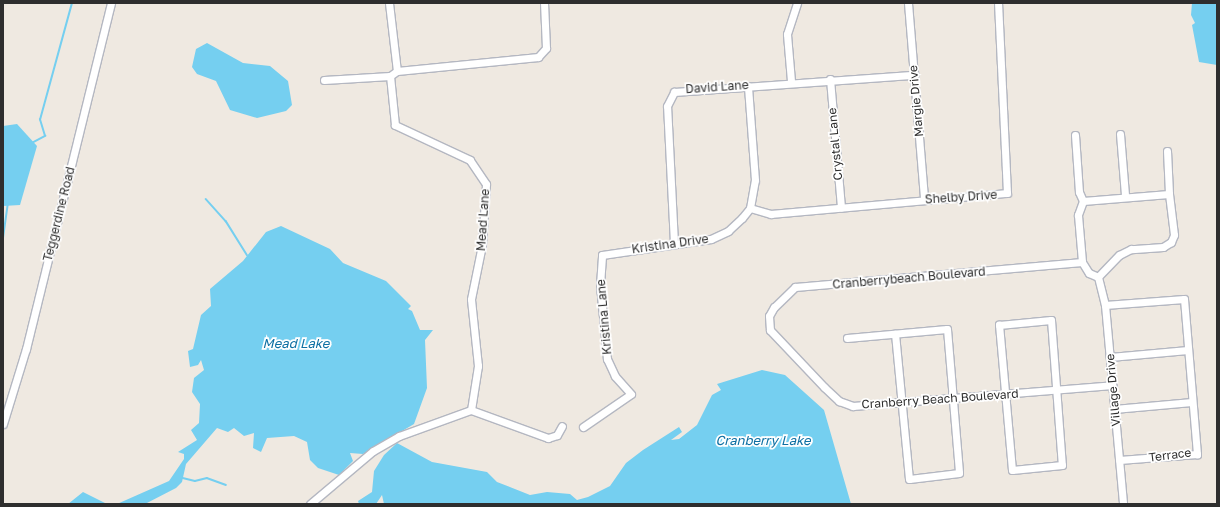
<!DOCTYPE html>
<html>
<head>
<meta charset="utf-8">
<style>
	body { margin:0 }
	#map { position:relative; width:1220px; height:507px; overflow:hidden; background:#efe9e1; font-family:"Golos Text",sans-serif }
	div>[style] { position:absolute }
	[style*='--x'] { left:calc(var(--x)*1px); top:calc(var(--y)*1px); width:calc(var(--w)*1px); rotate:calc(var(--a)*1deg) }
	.water>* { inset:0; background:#75cff0 }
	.stream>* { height:1.5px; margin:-0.75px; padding:0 0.75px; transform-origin:0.75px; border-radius:0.75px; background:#75cff0 }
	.roads { filter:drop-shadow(1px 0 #b4b7c1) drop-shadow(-1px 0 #b4b7c1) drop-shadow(0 1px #b4b7c1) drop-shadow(0 -1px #b4b7c1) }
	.minor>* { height:7px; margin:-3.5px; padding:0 3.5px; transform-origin:3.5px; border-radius:3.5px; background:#fff }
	span { translate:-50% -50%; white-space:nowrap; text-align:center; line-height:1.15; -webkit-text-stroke:3.5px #fff; paint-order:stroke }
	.street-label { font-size:12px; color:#2e2e2e }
	.water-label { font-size:13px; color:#0d6fa3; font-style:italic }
	.frame { position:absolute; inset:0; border:4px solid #2e2e2e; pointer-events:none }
</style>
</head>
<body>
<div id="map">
	<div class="water">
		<i style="clip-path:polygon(1192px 3px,1217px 3px,1217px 65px,1199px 62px,1192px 25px,1195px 23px,1191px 15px)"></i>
		<i style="clip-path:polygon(207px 43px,243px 63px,270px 66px,288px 81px,292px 105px,286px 111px,257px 118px,230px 110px,216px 81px,197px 74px,192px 67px,196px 49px)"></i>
		<i style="clip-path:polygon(17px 124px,37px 146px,20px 205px,3px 206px,3px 126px)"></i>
		<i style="clip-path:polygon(281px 226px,330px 249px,343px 263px,386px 281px,411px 306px,408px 309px,412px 311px,420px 330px,433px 330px,425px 340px,427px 388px,414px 424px,363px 454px,350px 453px,353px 461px,339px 475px,318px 468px,310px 460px,307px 442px,294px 436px,267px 438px,261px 452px,253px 448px,254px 433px,244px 436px,234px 428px,228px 432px,217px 428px,186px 464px,182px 482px,176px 488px,145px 504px,117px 504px,169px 481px,184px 459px,184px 454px,178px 452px,197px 440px,191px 430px,199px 423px,200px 404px,192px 392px,194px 378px,204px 370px,201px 360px,198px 365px,190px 367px,188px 351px,193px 349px,201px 315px,211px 306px,210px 289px,243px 261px,266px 232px)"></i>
		<i style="clip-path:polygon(762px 370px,785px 375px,824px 410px,851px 504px,384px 504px,382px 495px,376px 504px,359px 504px,358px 501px,372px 492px,374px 471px,384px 455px,397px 443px,432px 462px,487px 472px,497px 482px,530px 495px,547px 492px,570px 494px,577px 500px,588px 497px,610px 486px,626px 463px,643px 450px,679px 427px,682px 432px,671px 440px,679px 439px,697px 425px,712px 395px,721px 390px,717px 384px)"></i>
		<i style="clip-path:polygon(83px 492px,105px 503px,114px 504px,68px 504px)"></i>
	</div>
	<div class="stream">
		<i style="--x:32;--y:143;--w:15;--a:-28"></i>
		<i style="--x:45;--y:136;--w:17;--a:-107"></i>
		<i style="--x:40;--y:120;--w:121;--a:-74.7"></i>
		<i style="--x:206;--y:199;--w:30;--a:48"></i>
		<i style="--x:226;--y:221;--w:40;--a:58"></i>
		<i style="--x:3;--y:238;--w:34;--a:-82"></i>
		<i style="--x:183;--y:478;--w:12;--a:14"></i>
		<i style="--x:195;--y:481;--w:12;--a:-14"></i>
		<i style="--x:207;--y:478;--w:20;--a:20"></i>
	</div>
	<div class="roads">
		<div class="minor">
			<i style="--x:389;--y:3;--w:68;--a:83.3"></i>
			<i style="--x:908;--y:3;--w:197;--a:85.3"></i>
			<i style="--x:830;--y:79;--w:129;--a:85.1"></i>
			<i style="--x:324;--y:80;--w:66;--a:-3.5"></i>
			<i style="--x:791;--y:81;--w:47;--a:-94.9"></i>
			<i style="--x:787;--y:34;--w:33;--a:-72"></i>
			<i style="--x:1120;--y:134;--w:61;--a:85.3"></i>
			<i style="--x:1075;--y:135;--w:57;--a:86"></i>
			<i style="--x:1079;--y:192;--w:10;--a:66"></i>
			<i style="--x:1167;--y:151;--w:43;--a:87.3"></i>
			<i style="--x:1083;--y:201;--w:86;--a:-4.7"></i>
			<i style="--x:1169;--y:194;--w:41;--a:83"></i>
			<i style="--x:1174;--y:235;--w:8;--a:113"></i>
			<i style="--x:1171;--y:242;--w:9;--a:148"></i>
			<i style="--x:1163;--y:247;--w:32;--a:176"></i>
			<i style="--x:1131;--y:249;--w:13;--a:153"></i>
			<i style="--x:1119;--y:255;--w:30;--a:134"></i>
			<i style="--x:1083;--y:201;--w:15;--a:110"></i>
			<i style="--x:1078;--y:215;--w:47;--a:85.1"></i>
			<i style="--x:1082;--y:262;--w:13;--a:58"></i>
			<i style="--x:1089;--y:273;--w:10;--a:24"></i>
			<i style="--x:750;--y:208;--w:22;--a:16"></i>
			<i style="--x:771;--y:214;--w:237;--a:-5.1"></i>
			<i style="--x:1007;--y:193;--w:190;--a:-92.7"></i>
			<i style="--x:674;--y:243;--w:137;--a:-92.9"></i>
			<i style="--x:667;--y:106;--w:16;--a:-63"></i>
			<i style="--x:674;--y:92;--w:241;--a:-4.1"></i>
			<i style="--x:1082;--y:262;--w:288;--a:175"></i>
			<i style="--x:795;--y:287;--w:29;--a:136"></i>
			<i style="--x:774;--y:307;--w:10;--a:119"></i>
			<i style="--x:769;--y:316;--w:14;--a:86"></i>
			<i style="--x:770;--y:330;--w:79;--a:46.5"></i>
			<i style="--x:824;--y:387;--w:21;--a:43"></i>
			<i style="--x:839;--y:401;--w:15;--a:20"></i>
			<i style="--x:853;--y:406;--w:260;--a:-4.6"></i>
			<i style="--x:1098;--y:277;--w:29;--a:76"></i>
			<i style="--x:1105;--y:305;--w:200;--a:84.8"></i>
			<i style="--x:1105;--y:305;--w:79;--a:-4.3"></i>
			<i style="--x:1184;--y:299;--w:156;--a:85.2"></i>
			<i style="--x:1197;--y:454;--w:78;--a:175.6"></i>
			<i style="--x:1051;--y:320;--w:145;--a:85.7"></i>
			<i style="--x:1062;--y:465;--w:50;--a:174.3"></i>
			<i style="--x:1012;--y:470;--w:146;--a:-95.1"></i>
			<i style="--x:999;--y:325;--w:52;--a:-5.5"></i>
			<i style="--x:847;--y:338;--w:100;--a:-5.1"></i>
			<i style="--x:947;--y:329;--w:144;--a:85.2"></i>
			<i style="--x:959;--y:473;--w:50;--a:173.2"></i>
			<i style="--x:909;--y:479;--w:146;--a:-95.5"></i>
			<i style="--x:1110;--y:357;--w:78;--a:-5.1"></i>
			<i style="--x:1114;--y:409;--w:78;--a:-5.1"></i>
			<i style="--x:471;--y:410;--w:82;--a:20"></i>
			<i style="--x:548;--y:438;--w:9;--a:-18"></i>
			<i style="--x:557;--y:435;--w:10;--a:-61"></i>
			<i style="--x:3;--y:424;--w:78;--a:-73"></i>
			<i style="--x:26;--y:349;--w:356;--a:-76.2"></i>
			<i style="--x:583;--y:427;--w:58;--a:-34.5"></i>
			<i style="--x:631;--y:394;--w:24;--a:-132"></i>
			<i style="--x:615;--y:376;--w:19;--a:-115"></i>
			<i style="--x:607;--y:359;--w:74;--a:-95.4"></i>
			<i style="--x:600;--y:285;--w:30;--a:-86"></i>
			<i style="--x:602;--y:255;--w:110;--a:-8.4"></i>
			<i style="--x:711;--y:239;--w:19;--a:-25"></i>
			<i style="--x:728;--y:231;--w:19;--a:-43"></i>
			<i style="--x:742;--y:218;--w:13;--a:-51"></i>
			<i style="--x:750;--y:208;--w:28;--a:-80"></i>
			<i style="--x:755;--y:180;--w:94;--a:-94.3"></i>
			<i style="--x:310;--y:504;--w:82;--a:-40.1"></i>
			<i style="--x:373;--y:451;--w:30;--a:-30"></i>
			<i style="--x:399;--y:436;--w:77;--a:-19.9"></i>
			<i style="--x:471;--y:410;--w:45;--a:-81"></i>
			<i style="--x:478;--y:366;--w:67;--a:-96"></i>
			<i style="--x:471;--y:299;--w:55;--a:-78.5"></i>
			<i style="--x:482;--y:245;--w:61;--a:-86.2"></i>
			<i style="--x:486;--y:184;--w:29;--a:-124"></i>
			<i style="--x:470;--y:160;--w:83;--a:-155"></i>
			<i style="--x:395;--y:125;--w:49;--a:-95.8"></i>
			<i style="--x:390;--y:76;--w:9;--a:-36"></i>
			<i style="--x:397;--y:71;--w:142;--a:-5.7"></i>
			<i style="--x:538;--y:57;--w:12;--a:-48"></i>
			<i style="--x:546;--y:48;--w:45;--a:-92.5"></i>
		</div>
	</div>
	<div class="street-label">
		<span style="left:717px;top:87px;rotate:-4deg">David Lane</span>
		<span style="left:916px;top:101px;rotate:-95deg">Margie Drive</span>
		<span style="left:835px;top:144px;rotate:-95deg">Crystal Lane</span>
		<span style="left:961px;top:197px;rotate:-4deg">Shelby Drive</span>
		<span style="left:59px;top:214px;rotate:-76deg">Teggerdine Road</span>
		<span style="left:483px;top:220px;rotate:-86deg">Mead Lane</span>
		<span style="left:670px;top:244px;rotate:-8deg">Kristina Drive</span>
		<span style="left:909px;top:278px;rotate:-5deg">Cranberrybeach Boulevard</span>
		<span style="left:604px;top:317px;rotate:-95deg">Kristina Lane</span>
		<span style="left:1113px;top:390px;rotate:-95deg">Village Drive</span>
		<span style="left:940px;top:399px;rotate:-4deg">Cranberry Beach Boulevard</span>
		<span style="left:1170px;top:455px;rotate:-7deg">Terrace</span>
	</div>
	<div class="water-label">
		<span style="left:296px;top:343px">Mead Lake</span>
		<span style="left:763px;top:440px">Cranberry Lake</span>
	</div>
	<div class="frame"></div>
</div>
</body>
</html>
